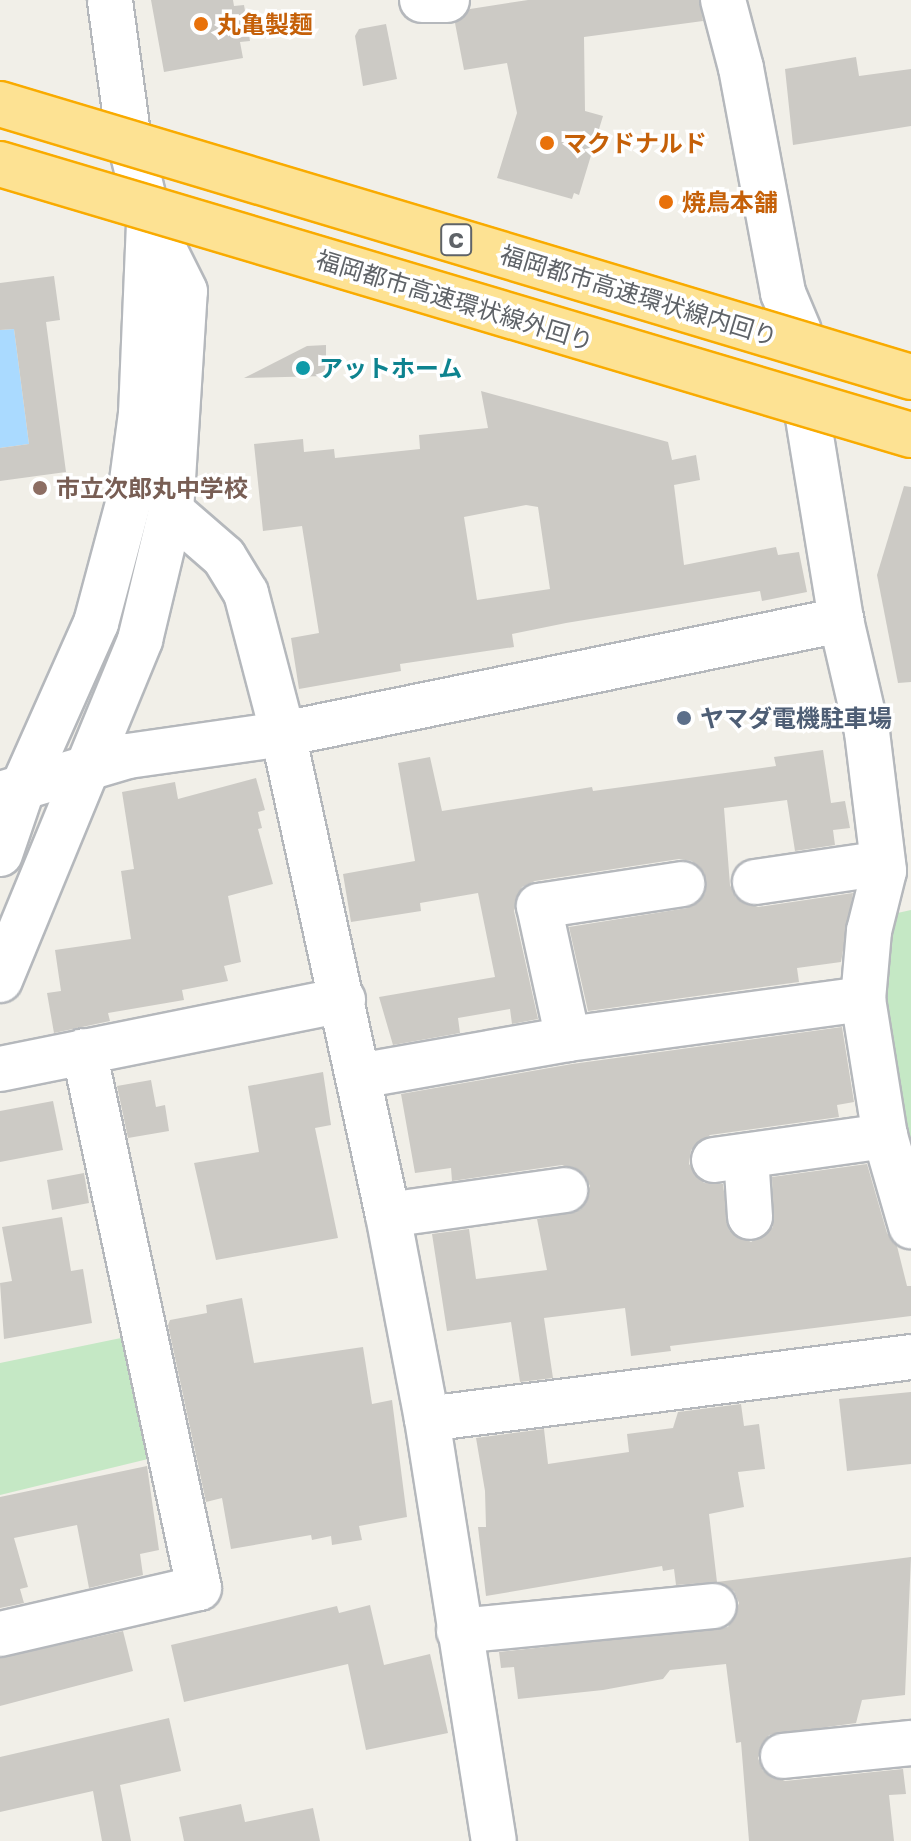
<!DOCTYPE html>
<html>
<head>
<meta charset="utf-8">
<style>
	body { margin:0 }
	#map { position:relative; width:911px; height:1841px; overflow:hidden; background:#f1efe8; font-family:"Golos Text","Noto Sans JP",sans-serif }
	div>[style] { position:absolute }
	[style*='--x'] { left:calc(var(--x)*1px); top:calc(var(--y)*1px); width:calc(var(--w)*1px); rotate:calc(var(--a)*1deg) }
	.green>* { inset:0; background:#c5e8c5 }
	.water>* { inset:0; background:#aadaff }
	.building>* { inset:0; background:#cccac5 }
	.roads { filter:drop-shadow(2px 0 #b5b8bc) drop-shadow(-2px 0 #b5b8bc) drop-shadow(0 2px #b5b8bc) drop-shadow(0 -2px #b5b8bc) }
	.minor>* { height:44px; margin:-22px; padding:0 22px; transform-origin:22px; border-radius:22px; background:#fff }
	.bridges { filter:drop-shadow(2px 0 #f9ab00) drop-shadow(-2px 0 #f9ab00) drop-shadow(0 2px #f9ab00) drop-shadow(0 -2px #f9ab00) }
	.highway-bridge>* { height:44px; margin:-22px; padding:0 22px; transform-origin:22px; border-radius:22px; background:#fde293 }
	.dots>* { width:22px; height:22px; translate:-50% -50%; box-sizing:border-box; border:4px solid #fff; border-radius:50% }
	span { translate:-50% -50%; white-space:nowrap; text-align:center; line-height:1.15; -webkit-text-stroke:7px #fff; paint-order:stroke }
	.shield-label span { padding:2px 6px; background:#fff; border:2px solid; border-radius:6px; -webkit-text-stroke-width:0 }
	.shield-label { font-size:22px; color:#5f6368; font-weight:700 }
	.food-label { font-size:24px; color:#c56008; font-weight:700 }
	.left { translate:0 -50%; text-align:left }
	.street-label { font-size:24px; color:#5f6368 }
	.culture-label { font-size:24px; color:#0d838f; font-weight:700 }
	.education-label { font-size:24px; color:#785e54; font-weight:700 }
	.service-label { font-size:24px; color:#4e5e75; font-weight:700 }
</style>
</head>
<body>
<div id="map">
	<div class="green">
		<i style="clip-path:polygon(911px 910px,911px 1162px,880px 990px,893px 914px)"></i>
		<i style="clip-path:polygon(121px 1338px,148px 1459px,0 1495px,0 1363px)"></i>
	</div>
	<div class="water">
		<i style="clip-path:polygon(14px 329px,29px 444px,0 448px,0 330px)"></i>
	</div>
	<div class="building">
		<i style="clip-path:polygon(151px 0,233px 0,234px 6px,244px 5px,250px 41px,240px 42px,243px 58px,164px 72px)"></i>
		<i style="clip-path:polygon(528px 0,699px 0,703px 21px,584px 37px,585px 111px,603px 116px,579px 195px,574px 193px,572px 199px,497px 178px,517px 113px,507px 63px,464px 70px,455px 23px,470px 9px)"></i>
		<i style="clip-path:polygon(386px 24px,397px 79px,363px 86px,355px 36px,359px 29px)"></i>
		<i style="clip-path:polygon(856px 57px,859px 76px,911px 69px,911px 126px,793px 145px,785px 69px)"></i>
		<i style="clip-path:polygon(54px 276px,60px 320px,46px 322px,66px 472px,0 481px,0 448px,29px 444px,14px 329px,0 330px,0 283px)"></i>
		<i style="clip-path:polygon(326px 345px,326px 376px,244px 378px,307px 346px)"></i>
		<i style="clip-path:polygon(evenodd,481px 391px,668px 442px,672px 460px,696px 455px,700px 480px,674px 485px,684px 565px,776px 547px,778px 555px,799px 552px,807px 592px,762px 601px,760px 591px,566px 623px,512px 634px,514px 647px,400px 664px,401px 671px,299px 689px,291px 638px,319px 633px,302px 526px,263px 531px,254px 444px,303px 439px,304px 452px,334px 449px,335px 458px,420px 449px,419px 435px,488px 428px,481px 391px,526px 505px,538px 507px,550px 589px,477px 600px,464px 517px,526px 505px)"></i>
		<i style="clip-path:polygon(904px 486px,911px 487px,911px 682px,898px 683px,877px 575px)"></i>
		<i style="clip-path:polygon(823px 750px,831px 803px,845px 801px,850px 828px,833px 830px,835px 845px,795px 851px,787px 800px,724px 808px,730px 885px,736px 898px,758px 907px,853px 893px,841px 962px,797px 968px,799px 982px,588px 1011px,569px 927px,687px 908px,705px 894px,706px 879px,692px 861px,679px 859px,535px 881px,522px 887px,514px 911px,538px 1019px,512px 1024px,510px 1009px,458px 1018px,460px 1033px,393px 1045px,379px 997px,495px 977px,478px 893px,420px 903px,421px 911px,351px 922px,343px 874px,415px 861px,398px 763px,430px 757px,442px 811px,592px 787px,593px 791px,776px 766px,774px 757px)"></i>
		<i style="clip-path:polygon(256px 778px,265px 810px,258px 812px,262px 828px,258px 829px,273px 884px,228px 896px,241px 962px,224px 966px,228px 981px,182px 990px,184px 1000px,108px 1013px,110px 1021px,54px 1033px,47px 993px,61px 991px,55px 950px,131px 939px,121px 871px,134px 869px,122px 792px,175px 782px,178px 799px)"></i>
		<i style="clip-path:polygon(842px 1027px,854px 1102px,837px 1105px,839px 1117px,710px 1135px,691px 1150px,689px 1164px,704px 1183px,723px 1184px,729px 1230px,751px 1242px,773px 1227px,772px 1177px,867px 1164px,887px 1233px,897px 1246px,907px 1286px,911px 1286px,911px 1316px,670px 1346px,671px 1351px,631px 1356px,625px 1308px,544px 1318px,553px 1378px,520px 1382px,511px 1322px,447px 1331px,432px 1234px,469px 1229px,476px 1279px,547px 1270px,537px 1219px,580px 1210px,590px 1186px,584px 1174px,562px 1165px,452px 1181px,451px 1168px,415px 1173px,401px 1094px,572px 1064px)"></i>
		<i style="clip-path:polygon(323px 1072px,331px 1125px,315px 1128px,338px 1238px,216px 1260px,194px 1163px,259px 1152px,248px 1086px)"></i>
		<i style="clip-path:polygon(151px 1080px,156px 1107px,165px 1105px,169px 1131px,128px 1138px,117px 1086px)"></i>
		<i style="clip-path:polygon(53px 1101px,63px 1150px,0 1162px,0 1111px)"></i>
		<i style="clip-path:polygon(84px 1173px,89px 1203px,52px 1210px,47px 1180px)"></i>
		<i style="clip-path:polygon(62px 1217px,71px 1271px,83px 1269px,92px 1323px,4px 1339px,0 1283px,12px 1281px,2px 1227px)"></i>
		<i style="clip-path:polygon(242px 1298px,254px 1363px,363px 1347px,372px 1404px,392px 1400px,407px 1517px,359px 1526px,362px 1540px,332px 1545px,331px 1536px,312px 1540px,311px 1535px,231px 1549px,222px 1498px,206px 1502px,168px 1325px,170px 1320px,207px 1313px,206px 1305px)"></i>
		<i style="clip-path:polygon(911px 1392px,911px 1464px,847px 1471px,839px 1399px)"></i>
		<i style="clip-path:polygon(741px 1404px,744px 1426px,759px 1424px,765px 1469px,738px 1472px,744px 1507px,709px 1514px,717px 1582px,676px 1585px,674px 1569px,663px 1571px,662px 1566px,486px 1596px,478px 1527px,486px 1527px,485px 1491px,476px 1438px,544px 1429px,548px 1464px,629px 1452px,627px 1434px,673px 1428px,678px 1412px)"></i>
		<i style="clip-path:polygon(147px 1466px,159px 1550px,140px 1554px,143px 1575px,89px 1588px,77px 1525px,14px 1538px,28px 1587px,20px 1589px,24px 1603px,0 1608px,0 1497px)"></i>
		<i style="clip-path:polygon(911px 1557px,905px 1695px,862px 1700px,856px 1723px,769px 1735px,758px 1758px,763px 1771px,785px 1781px,903px 1769px,906px 1794px,889px 1795px,894px 1841px,749px 1841px,741px 1742px,736px 1743px,726px 1664px,670px 1670px,663px 1679px,603px 1690px,518px 1699px,514px 1667px,501px 1668px,499px 1652px,728px 1627px,739px 1603px,734px 1591px,717px 1582px)"></i>
		<i style="clip-path:polygon(370px 1605px,384px 1665px,430px 1654px,448px 1733px,366px 1750px,348px 1664px,184px 1702px,171px 1645px,337px 1606px,339px 1613px)"></i>
		<i style="clip-path:polygon(123px 1631px,133px 1671px,0 1706px,0 1658px)"></i>
		<i style="clip-path:polygon(169px 1718px,181px 1771px,120px 1785px,131px 1841px,102px 1841px,93px 1791px,0 1812px,0 1757px)"></i>
		<i style="clip-path:polygon(241px 1804px,245px 1822px,313px 1808px,320px 1841px,184px 1841px,179px 1817px)"></i>
	</div>
	<div class="roads">
		<div class="minor">
			<i style="--x:422;--y:0;--w:25;--a:0"></i>
			<i style="--x:723;--y:0;--w:70;--a:75.2"></i>
			<i style="--x:741;--y:68;--w:229;--a:79.4"></i>
			<i style="--x:783;--y:293;--w:41;--a:67.2"></i>
			<i style="--x:808;--y:418;--w:205;--a:80.7"></i>
			<i style="--x:841;--y:620;--w:115;--a:76.9"></i>
			<i style="--x:867;--y:732;--w:140;--a:83"></i>
			<i style="--x:884;--y:871;--w:62;--a:104"></i>
			<i style="--x:869;--y:931;--w:68;--a:95"></i>
			<i style="--x:863;--y:999;--w:139;--a:80.9"></i>
			<i style="--x:885;--y:1136;--w:94;--a:73.9"></i>
			<i style="--x:171;--y:511;--w:70;--a:41"></i>
			<i style="--x:224;--y:557;--w:42;--a:58.6"></i>
			<i style="--x:246;--y:593;--w:146;--a:75.3"></i>
			<i style="--x:283;--y:734;--w:492;--a:77.7"></i>
			<i style="--x:388;--y:1215;--w:208;--a:79.2"></i>
			<i style="--x:427;--y:1419;--w:427;--a:81"></i>
			<i style="--x:0;--y:794;--w:134;--a:-16.5"></i>
			<i style="--x:128;--y:756;--w:157;--a:-8.1"></i>
			<i style="--x:283;--y:734;--w:570;--a:-11.55"></i>
			<i style="--x:0;--y:854;--w:71;--a:-71.1"></i>
			<i style="--x:23;--y:787;--w:180;--a:-66"></i>
			<i style="--x:96;--y:623;--w:131;--a:-75"></i>
			<i style="--x:130;--y:496;--w:83;--a:-82.4"></i>
			<i style="--x:141;--y:414;--w:192;--a:-87.6"></i>
			<i style="--x:755;--y:882;--w:129;--a:-8.4"></i>
			<i style="--x:0;--y:980;--w:368;--a:-67.6"></i>
			<i style="--x:140;--y:640;--w:133;--a:-76.5"></i>
			<i style="--x:171;--y:511;--w:220;--a:-86.4"></i>
			<i style="--x:185;--y:291;--w:80;--a:-116.6"></i>
			<i style="--x:149;--y:219;--w:88;--a:-103.9"></i>
			<i style="--x:128;--y:134;--w:135;--a:-97.7"></i>
			<i style="--x:568;--y:1039;--w:136;--a:-102.3"></i>
			<i style="--x:539;--y:906;--w:145;--a:-8.7"></i>
			<i style="--x:0;--y:1069;--w:350;--a:-11.4"></i>
			<i style="--x:359;--y:1076;--w:212;--a:-10"></i>
			<i style="--x:568;--y:1039;--w:298;--a:-7.7"></i>
			<i style="--x:746;--y:1156;--w:61;--a:86.2"></i>
			<i style="--x:714;--y:1160;--w:173;--a:-8"></i>
			<i style="--x:388;--y:1215;--w:179;--a:-8"></i>
			<i style="--x:427;--y:1419;--w:488;--a:-7.3"></i>
			<i style="--x:459;--y:1631;--w:256;--a:-5.6"></i>
			<i style="--x:0;--y:1634;--w:204;--a:-13"></i>
			<i style="--x:199;--y:1588;--w:549;--a:-102.09"></i>
			<i style="--x:783;--y:1756;--w:129;--a:-5.8"></i>
		</div>
	</div>
	<div class="bridges">
		<div class="highway-bridge">
			<i style="--x:0;--y:104;--w:951;--a:16.68"></i>
			<i style="--x:0;--y:164;--w:950;--a:16.57"></i>
		</div>
	</div>
	<div class="dots">
		<i style="left:201px;top:24px;background:#e8710a"></i>
		<i style="left:547px;top:143px;background:#e8710a"></i>
		<i style="left:666px;top:202px;background:#e8710a"></i>
		<i style="left:303px;top:368px;background:#0f9aa8"></i>
		<i style="left:40px;top:488px;background:#8d6e63"></i>
		<i style="left:684px;top:718px;background:#5c6f8a"></i>
	</div>
	<div class="shield-label">
		<span style="left:456px;top:240px">C</span>
	</div>
	<div class="food-label">
		<span class="left" style="left:217px;top:24px">丸亀製麺</span>
		<span class="left" style="left:563px;top:143px">マクドナルド</span>
		<span class="left" style="left:682px;top:202px">焼鳥本舗</span>
	</div>
	<div class="street-label">
		<span style="left:639px;top:295px;rotate:17deg">福岡都市高速環状線内回り</span>
		<span style="left:455px;top:300px;rotate:17deg">福岡都市高速環状線外回り</span>
	</div>
	<div class="culture-label">
		<span class="left" style="left:319px;top:368px">アットホーム</span>
	</div>
	<div class="education-label">
		<span class="left" style="left:56px;top:488px">市立次郎丸中学校</span>
	</div>
	<div class="service-label">
		<span class="left" style="left:700px;top:718px">ヤマダ電機駐車場</span>
	</div>
</div>
</body>
</html>
